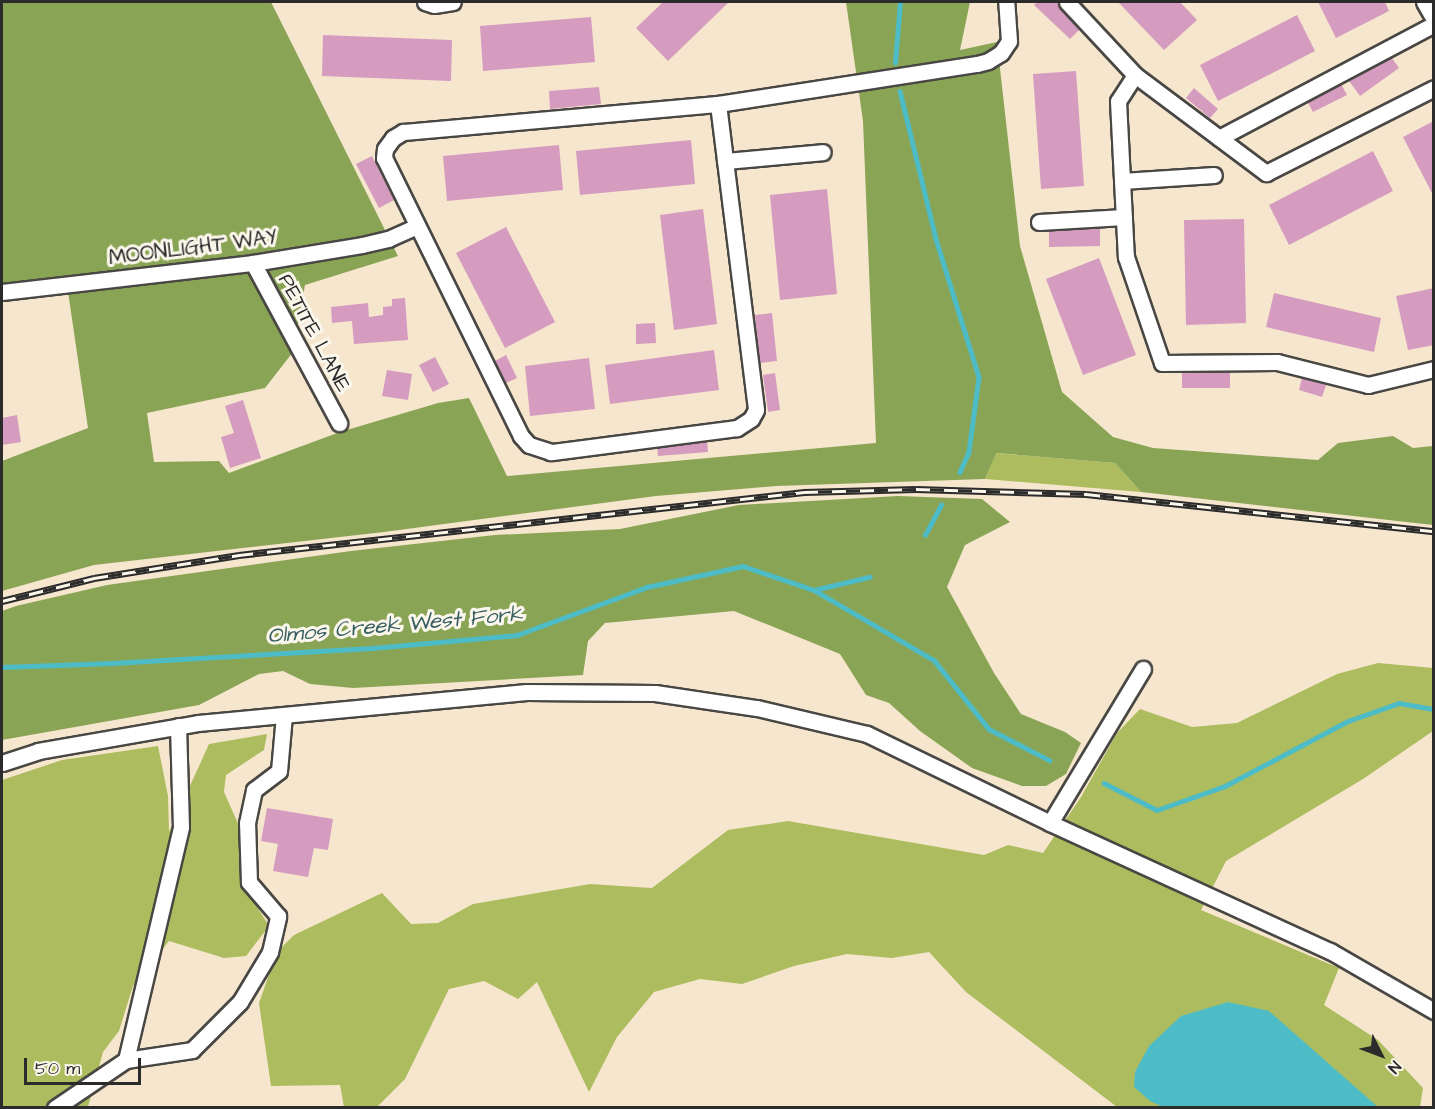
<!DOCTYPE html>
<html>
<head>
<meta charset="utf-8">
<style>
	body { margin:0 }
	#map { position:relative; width:1435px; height:1109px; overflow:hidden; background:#f6e6ce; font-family:"Architects Daughter",sans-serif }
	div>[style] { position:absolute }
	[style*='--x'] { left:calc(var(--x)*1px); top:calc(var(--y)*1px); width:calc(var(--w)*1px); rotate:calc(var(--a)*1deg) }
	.green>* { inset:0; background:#adbc5e }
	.forest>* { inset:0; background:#8aa455 }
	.water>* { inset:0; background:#4ebcc6 }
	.stream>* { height:4.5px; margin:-2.25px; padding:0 2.25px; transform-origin:2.25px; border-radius:2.25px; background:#4ebcc6 }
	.building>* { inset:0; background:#d59cbf }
	.roads { filter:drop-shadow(2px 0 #494743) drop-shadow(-2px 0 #494743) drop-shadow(0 2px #494743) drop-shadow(0 -2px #494743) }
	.minor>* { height:15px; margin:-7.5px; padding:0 7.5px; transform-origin:7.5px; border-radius:7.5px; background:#fff }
	.rail>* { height:7px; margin-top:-3.5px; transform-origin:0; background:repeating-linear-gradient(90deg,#fbf7ec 0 14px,#2b2b2b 0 28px); box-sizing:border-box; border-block:2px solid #2b2b2b }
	span { translate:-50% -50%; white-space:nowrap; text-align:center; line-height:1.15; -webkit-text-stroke:6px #fbf7ec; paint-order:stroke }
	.street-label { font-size:21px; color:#2b2b2b }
	.water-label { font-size:22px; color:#375e61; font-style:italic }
	.frame { position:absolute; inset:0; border:3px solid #2b2b2b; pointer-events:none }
	.north { position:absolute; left:1351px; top:1025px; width:60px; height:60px; -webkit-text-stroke:4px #fbf7ec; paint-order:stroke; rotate:132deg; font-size:16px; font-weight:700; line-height:24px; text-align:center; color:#2b2b2b }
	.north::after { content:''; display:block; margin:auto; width:21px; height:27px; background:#2b2b2b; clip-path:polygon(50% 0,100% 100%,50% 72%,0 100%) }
	.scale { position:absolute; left:24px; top:1058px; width:117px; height:27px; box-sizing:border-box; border:3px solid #2b2b2b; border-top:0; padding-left:8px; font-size:18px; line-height:21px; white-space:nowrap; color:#2b2b2b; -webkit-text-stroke:4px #fbf7ec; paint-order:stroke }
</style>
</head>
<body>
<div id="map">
	<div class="green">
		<i style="clip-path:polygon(995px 453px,1115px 463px,1141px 492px,985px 479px)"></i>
		<i style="clip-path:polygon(1378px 663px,1433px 668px,1433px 731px,1363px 779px,1226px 861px,1201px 910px,1339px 968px,1324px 1005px,1378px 1040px,1423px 1088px,1420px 1107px,1117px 1107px,966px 992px,929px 952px,892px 958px,847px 954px,794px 966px,742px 984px,700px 979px,654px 992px,617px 1037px,589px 1092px,537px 982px,518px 999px,484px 981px,449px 989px,405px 1079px,377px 1107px,344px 1107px,340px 1085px,271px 1086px,259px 1003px,277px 952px,294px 935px,382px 893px,411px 924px,438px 923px,473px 904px,590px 884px,652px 888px,728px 830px,788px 821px,984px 855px,1008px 845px,1043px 853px,1081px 797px,1117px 733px,1140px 709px,1192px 727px,1237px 723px,1337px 674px)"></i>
		<i style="clip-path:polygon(267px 734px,264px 750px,226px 775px,224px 792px,244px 837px,249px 894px,269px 926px,246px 956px,224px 958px,169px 941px,133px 986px,119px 1031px,103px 1052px,88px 1107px,2px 1108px,2px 780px,62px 760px,158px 746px,168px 796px,169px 832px,209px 744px)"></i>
	</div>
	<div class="forest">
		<i style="clip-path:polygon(2px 2px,271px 2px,398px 256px,305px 285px,293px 352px,265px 388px,147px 413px,154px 462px,219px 461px,229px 473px,340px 432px,438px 403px,469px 398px,507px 476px,876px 443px,863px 121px,846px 2px,970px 2px,960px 50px,997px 42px,1020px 246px,1062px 392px,1113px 437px,1153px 448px,1318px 460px,1338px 443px,1393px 436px,1413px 448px,1433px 446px,1433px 525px,1141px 492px,1115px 463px,996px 453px,985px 479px,776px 486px,656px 496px,384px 532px,94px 565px,2px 591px,2px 461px,88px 428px,66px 278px,2px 284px)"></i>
		<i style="clip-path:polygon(898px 496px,982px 499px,1010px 522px,965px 545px,947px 587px,994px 673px,1021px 714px,1065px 732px,1081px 743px,1066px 774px,1046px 786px,1022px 786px,972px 768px,920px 731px,889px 703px,866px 695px,840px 654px,734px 611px,605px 623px,588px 641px,583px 675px,353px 688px,310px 684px,283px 671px,259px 674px,199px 705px,2px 740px,2px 611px,16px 606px,107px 585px,351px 551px,495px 535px,620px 529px,739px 505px)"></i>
	</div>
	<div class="water">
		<i style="clip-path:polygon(1228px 1002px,1269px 1011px,1378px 1107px,1163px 1107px,1150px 1101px,1134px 1087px,1135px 1072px,1149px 1046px,1181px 1016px)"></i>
	</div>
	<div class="stream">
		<i style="--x:895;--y:63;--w:61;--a:-85.3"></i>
		<i style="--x:900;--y:91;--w:152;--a:76.3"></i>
		<i style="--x:936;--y:239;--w:145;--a:72.7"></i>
		<i style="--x:979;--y:377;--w:76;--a:97.6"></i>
		<i style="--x:969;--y:452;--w:22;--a:114"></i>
		<i style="--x:925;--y:535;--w:34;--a:-62"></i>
		<i style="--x:814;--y:590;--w:57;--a:-13.3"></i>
		<i style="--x:2;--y:667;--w:110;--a:-2.1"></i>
		<i style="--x:112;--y:663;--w:260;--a:-3.3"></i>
		<i style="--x:372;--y:648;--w:146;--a:-5.1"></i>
		<i style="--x:517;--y:635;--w:139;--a:-20.3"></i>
		<i style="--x:647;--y:587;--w:98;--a:-12.3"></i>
		<i style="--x:743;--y:566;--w:75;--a:18.7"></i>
		<i style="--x:814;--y:590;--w:139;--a:30.3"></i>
		<i style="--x:934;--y:660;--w:88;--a:51.4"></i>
		<i style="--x:989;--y:729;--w:68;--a:27.3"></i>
		<i style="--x:1104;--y:783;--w:59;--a:27"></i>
		<i style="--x:1157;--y:810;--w:72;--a:-19.4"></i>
		<i style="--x:1225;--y:786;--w:139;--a:-27.9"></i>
		<i style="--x:1348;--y:721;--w:54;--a:-19.4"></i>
		<i style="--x:1399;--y:703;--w:36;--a:10"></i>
	</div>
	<div class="building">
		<i style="clip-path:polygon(663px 2px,729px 2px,668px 61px,636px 28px)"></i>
		<i style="clip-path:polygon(1037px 2px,1056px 2px,1083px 26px,1070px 39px,1034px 5px)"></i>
		<i style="clip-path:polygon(1118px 2px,1180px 2px,1197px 20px,1164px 50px)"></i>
		<i style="clip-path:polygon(1318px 2px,1385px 2px,1389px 11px,1336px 38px)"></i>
		<i style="clip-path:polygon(1297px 15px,1315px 51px,1218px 101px,1200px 65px)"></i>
		<i style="clip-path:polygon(591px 17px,595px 62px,483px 71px,480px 26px)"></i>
		<i style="clip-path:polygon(323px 35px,452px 40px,451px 81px,322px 76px)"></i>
		<i style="clip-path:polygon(1389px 54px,1399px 68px,1360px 96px,1349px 81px)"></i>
		<i style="clip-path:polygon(1076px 71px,1084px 186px,1041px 189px,1033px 74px)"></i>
		<i style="clip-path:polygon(1341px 84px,1347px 95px,1313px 112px,1307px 101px)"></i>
		<i style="clip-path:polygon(599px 87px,601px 104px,550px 109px,549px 91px)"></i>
		<i style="clip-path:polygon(1194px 88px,1218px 109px,1210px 118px,1186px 98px)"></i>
		<i style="clip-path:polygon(1434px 121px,1434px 197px,1403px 137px)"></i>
		<i style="clip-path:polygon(691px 140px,695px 184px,580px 195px,576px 151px)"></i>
		<i style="clip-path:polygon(559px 145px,563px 190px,447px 201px,443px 156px)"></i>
		<i style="clip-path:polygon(1373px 151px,1393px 191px,1289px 245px,1269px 205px)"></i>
		<i style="clip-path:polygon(372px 156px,394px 200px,379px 208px,356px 164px)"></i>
		<i style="clip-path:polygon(827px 189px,837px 294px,780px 300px,770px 195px)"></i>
		<i style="clip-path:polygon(703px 209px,717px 324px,674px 330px,660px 215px)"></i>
		<i style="clip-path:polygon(1244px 219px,1246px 323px,1186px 325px,1184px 220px)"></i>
		<i style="clip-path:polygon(506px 227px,555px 322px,505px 348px,456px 253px)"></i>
		<i style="clip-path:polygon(1100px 227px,1100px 246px,1049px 247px,1049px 229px)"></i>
		<i style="clip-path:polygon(1099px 258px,1136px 355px,1083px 375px,1046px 279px)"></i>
		<i style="clip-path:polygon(1434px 288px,1434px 345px,1408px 350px,1396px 296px)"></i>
		<i style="clip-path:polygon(1274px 293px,1381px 318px,1374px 352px,1266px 327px)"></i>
		<i style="clip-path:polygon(405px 298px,408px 340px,354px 344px,352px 321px,332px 323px,331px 307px,368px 303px,369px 317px,383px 315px,383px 307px,392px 306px,392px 299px)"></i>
		<i style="clip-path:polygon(772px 313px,777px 361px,759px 363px,755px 315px)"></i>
		<i style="clip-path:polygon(655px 323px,656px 343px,636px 344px,636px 324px)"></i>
		<i style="clip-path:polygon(714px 350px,719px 390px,610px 404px,605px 365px)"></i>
		<i style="clip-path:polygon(506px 355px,517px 378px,506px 383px,495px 361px)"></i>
		<i style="clip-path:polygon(435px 357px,449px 384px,433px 392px,419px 365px)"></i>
		<i style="clip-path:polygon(589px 358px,595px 409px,530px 416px,525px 366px)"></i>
		<i style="clip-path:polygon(1230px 369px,1230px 388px,1182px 388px,1182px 370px)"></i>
		<i style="clip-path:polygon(387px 370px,412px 374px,408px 400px,382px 396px)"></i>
		<i style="clip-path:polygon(775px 373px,780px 410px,768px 412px,763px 375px)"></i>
		<i style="clip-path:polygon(1302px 378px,1326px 385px,1322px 397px,1299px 390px)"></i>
		<i style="clip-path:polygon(243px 400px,261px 458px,230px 468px,221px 437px,234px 433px,225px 406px)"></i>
		<i style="clip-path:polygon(17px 415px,21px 442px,2px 445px,2px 418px)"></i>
		<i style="clip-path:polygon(707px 441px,708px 452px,658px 456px,657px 445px)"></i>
		<i style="clip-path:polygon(267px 808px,333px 819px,328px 850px,314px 848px,308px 877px,273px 871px,278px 844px,261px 841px)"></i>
	</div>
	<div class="roads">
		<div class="minor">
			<i style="--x:425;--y:2;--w:9;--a:18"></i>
			<i style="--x:434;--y:5;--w:19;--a:-9"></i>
			<i style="--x:1067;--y:2;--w:100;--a:47"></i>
			<i style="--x:1135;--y:75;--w:164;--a:36.8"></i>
			<i style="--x:1266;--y:173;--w:188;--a:-26.8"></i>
			<i style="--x:1424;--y:2;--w:20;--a:60"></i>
			<i style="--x:1135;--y:75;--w:31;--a:123"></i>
			<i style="--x:1118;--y:101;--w:156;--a:87.1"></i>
			<i style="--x:1126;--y:257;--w:112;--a:71.2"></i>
			<i style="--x:1162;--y:363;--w:115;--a:-0.5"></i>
			<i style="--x:1277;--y:362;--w:94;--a:14.2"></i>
			<i style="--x:1368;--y:385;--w:68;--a:-13.6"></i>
			<i style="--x:718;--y:104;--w:308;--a:82.9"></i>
			<i style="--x:756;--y:410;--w:10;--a:119"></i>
			<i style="--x:751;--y:419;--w:17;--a:147"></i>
			<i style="--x:737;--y:428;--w:188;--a:172.6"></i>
			<i style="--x:551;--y:452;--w:23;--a:-162"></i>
			<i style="--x:529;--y:445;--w:12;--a:-132"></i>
			<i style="--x:521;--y:436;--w:310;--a:-116.2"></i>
			<i style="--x:384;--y:158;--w:9;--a:-84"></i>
			<i style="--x:385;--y:149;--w:14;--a:-54"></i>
			<i style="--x:393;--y:138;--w:12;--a:-31"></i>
			<i style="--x:403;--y:132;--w:316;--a:-5.1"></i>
			<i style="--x:718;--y:104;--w:262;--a:-8.8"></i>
			<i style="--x:977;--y:64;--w:11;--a:-15"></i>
			<i style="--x:988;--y:61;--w:15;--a:-32"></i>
			<i style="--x:1001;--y:53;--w:14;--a:-56"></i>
			<i style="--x:1009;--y:41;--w:39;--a:-94"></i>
			<i style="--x:1219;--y:138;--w:243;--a:-27.9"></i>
			<i style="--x:725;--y:161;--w:98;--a:-5.2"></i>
			<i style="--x:1122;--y:181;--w:92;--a:-3.7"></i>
			<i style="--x:1039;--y:222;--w:85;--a:-3.4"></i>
			<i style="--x:253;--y:263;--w:182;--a:61.7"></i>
			<i style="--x:2;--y:292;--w:253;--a:-6.6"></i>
			<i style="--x:253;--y:263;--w:110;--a:-9.4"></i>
			<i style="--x:362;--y:245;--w:27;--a:-13"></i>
			<i style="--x:388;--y:239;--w:32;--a:-24"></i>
			<i style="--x:2;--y:763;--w:38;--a:-18"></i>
			<i style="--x:38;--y:751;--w:162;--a:-9.9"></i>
			<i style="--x:198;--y:723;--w:330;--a:-5.4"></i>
			<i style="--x:527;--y:692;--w:128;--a:0.4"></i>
			<i style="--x:655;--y:693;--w:103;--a:8.4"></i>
			<i style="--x:757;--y:708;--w:113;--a:13.3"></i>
			<i style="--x:867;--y:734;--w:203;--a:25.9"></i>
			<i style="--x:1050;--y:823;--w:308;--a:24.6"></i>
			<i style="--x:1330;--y:951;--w:120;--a:30"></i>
			<i style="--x:1050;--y:823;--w:180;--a:-58.9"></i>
			<i style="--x:126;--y:1060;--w:67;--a:-8.6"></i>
			<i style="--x:192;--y:1050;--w:68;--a:-45"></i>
			<i style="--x:240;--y:1002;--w:58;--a:-59"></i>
			<i style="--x:270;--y:952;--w:37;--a:-77"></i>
			<i style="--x:278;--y:916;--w:45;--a:-130.5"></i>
			<i style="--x:249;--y:882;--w:59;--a:-91.9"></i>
			<i style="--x:247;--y:823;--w:34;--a:-78"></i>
			<i style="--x:254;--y:790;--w:31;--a:-37"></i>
			<i style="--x:279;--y:771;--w:56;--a:-84.9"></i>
			<i style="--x:55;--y:1108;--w:86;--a:-34.1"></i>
			<i style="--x:126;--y:1060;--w:239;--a:-76.7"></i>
			<i style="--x:181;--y:827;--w:101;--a:-91.7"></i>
		</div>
	</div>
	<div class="rail">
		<i style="--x:2;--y:601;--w:95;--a:-14"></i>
		<i style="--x:94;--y:578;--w:147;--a:-9"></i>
		<i style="--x:239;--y:555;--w:569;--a:-6.36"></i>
		<i style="--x:804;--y:492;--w:112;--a:-1.5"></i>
		<i style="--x:916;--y:489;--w:170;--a:1.7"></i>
		<i style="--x:1086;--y:494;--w:350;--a:6.1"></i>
	</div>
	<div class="street-label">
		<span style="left:193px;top:248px;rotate:-7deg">MOONLIGHT WAY</span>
		<span style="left:314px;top:333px;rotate:62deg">PETITE LANE</span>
	</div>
	<div class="water-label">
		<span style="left:395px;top:625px;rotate:-5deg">Olmos Creek West Fork</span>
	</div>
	<div class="frame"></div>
	<div class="north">N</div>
	<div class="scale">50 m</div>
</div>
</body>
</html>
